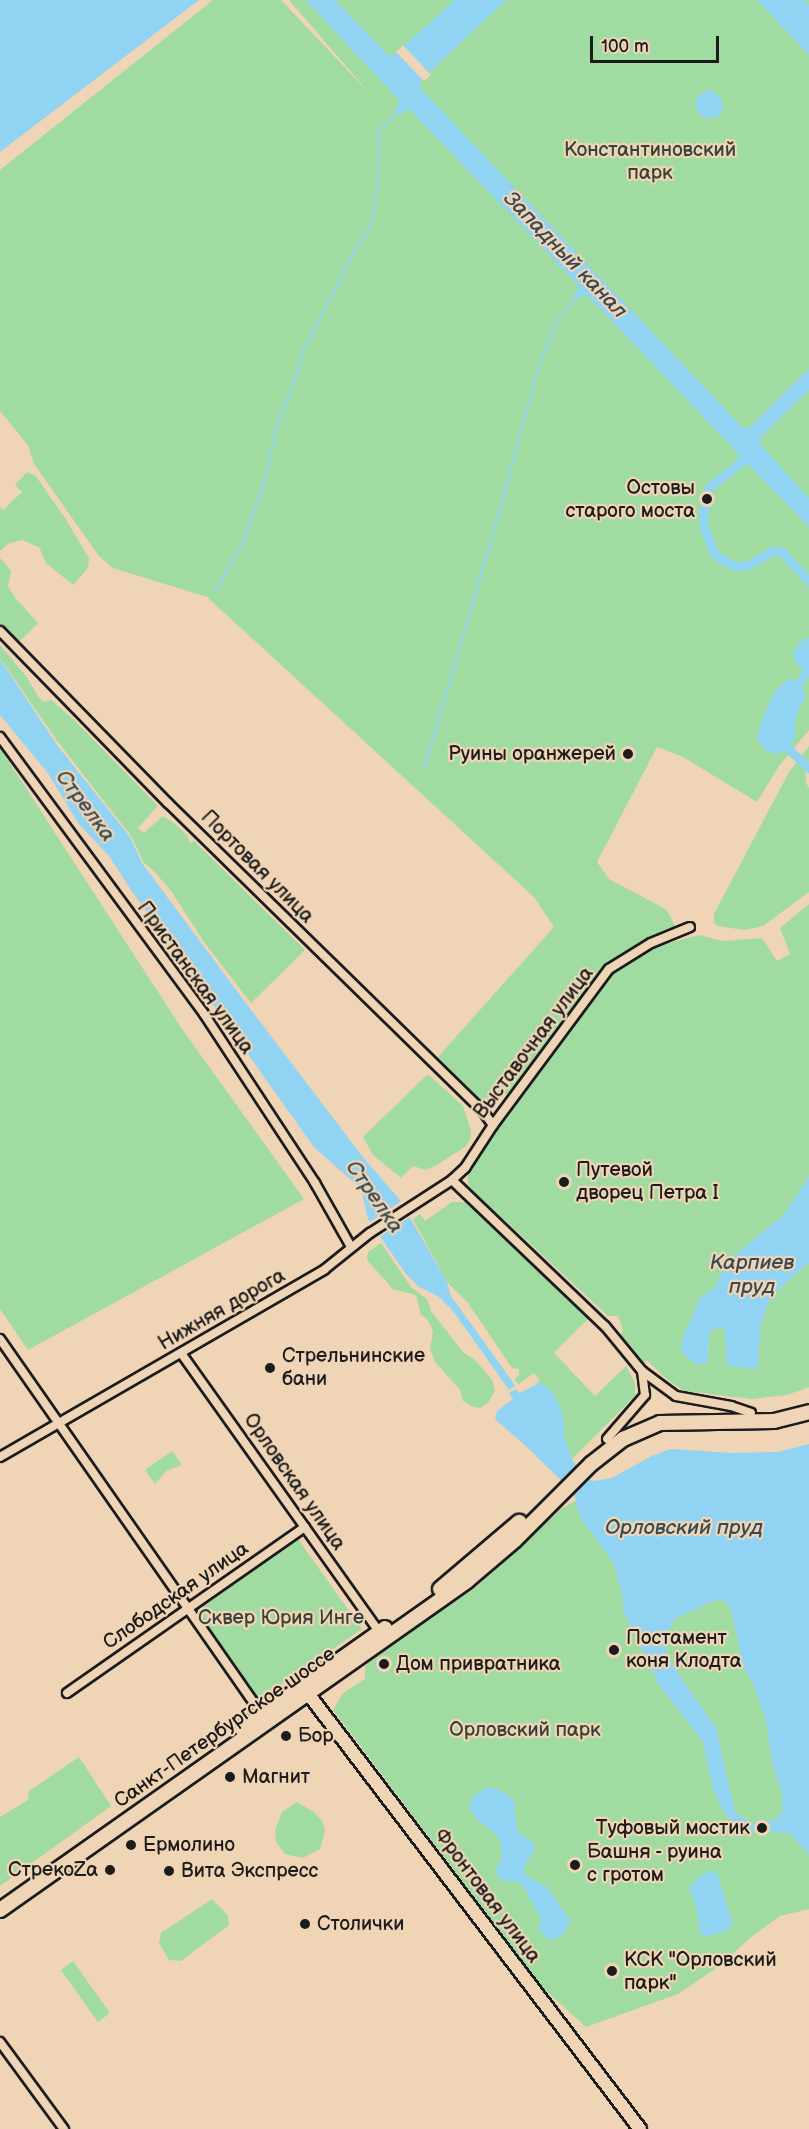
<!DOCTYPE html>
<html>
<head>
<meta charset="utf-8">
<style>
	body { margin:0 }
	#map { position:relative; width:809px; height:2129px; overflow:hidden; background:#efd5b6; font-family:"Balsamiq Sans",sans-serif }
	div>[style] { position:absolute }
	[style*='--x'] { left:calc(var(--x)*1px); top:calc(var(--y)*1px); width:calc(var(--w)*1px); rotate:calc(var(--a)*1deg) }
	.green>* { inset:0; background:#a0dba1 }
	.water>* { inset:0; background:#91d3f3 }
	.pier>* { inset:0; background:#efd5b6 }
	.stream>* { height:2px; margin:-1px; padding:0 1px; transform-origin:1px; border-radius:1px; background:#91d3f3 }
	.canal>* { height:9px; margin:-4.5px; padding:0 4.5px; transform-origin:4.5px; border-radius:4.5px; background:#91d3f3 }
	.roads { filter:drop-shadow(2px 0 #1c1c1c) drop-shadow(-2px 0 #1c1c1c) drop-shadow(0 2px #1c1c1c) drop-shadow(0 -2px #1c1c1c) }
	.minor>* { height:8px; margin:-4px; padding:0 4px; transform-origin:4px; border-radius:4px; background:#efd5b6 }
	.secondary>* { height:12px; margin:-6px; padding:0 6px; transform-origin:6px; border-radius:6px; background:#efd5b6 }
	.primary>* { height:14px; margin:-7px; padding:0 7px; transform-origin:7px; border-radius:7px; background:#efd5b6 }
	.dots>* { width:16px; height:16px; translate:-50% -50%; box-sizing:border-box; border:3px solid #efd5b6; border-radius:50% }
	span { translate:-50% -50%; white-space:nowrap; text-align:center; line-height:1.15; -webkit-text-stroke:4.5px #efd5b6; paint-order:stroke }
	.park-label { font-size:20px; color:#364237 }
	.poi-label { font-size:20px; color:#1c1c1c }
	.right { translate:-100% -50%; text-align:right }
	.left { translate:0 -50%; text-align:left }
	.street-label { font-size:20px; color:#1c1c1c }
	.water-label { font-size:21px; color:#394a52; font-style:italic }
	.scale { position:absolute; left:590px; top:36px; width:129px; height:27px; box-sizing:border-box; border:3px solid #1c1c1c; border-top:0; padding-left:8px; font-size:18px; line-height:21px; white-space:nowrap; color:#1c1c1c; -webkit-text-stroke:4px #efd5b6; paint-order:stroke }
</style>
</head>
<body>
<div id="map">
	<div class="green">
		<i style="clip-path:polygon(213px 0,281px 0,371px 95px,289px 0,809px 0,809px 730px,779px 766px,757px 802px,683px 757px,657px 747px,597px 862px,609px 879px,667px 910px,676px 928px,649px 939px,603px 967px,511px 1091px,487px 1106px,477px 1100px,438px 1057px,554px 927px,534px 897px,207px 597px,113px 568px,99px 556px,34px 464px,28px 445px,0 411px,0 170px)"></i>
		<i style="clip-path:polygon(27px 472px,35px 475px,65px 518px,89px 558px,88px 568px,73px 585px,46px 563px,39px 547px,22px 540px,8px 544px,0 551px,0 507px,3px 510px,22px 492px,15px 485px)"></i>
		<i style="clip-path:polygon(0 558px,11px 571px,8px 586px,16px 599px,38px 623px,17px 644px,0 626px)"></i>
		<i style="clip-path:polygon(0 645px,26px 676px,39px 698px,45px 702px,51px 700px,74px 720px,158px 806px,138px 828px,144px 833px,163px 816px,172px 822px,187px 835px,190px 844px,194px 841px,305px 950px,251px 1003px,204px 942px,171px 891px,154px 871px,144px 863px,131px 836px,58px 742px,0 658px)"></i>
		<i style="clip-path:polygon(809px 746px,809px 761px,805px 764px,806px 783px,809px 788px,809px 892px,763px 926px,745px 930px,717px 926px,714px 922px,714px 914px,789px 772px)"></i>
		<i style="clip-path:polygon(0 748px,182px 1029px,304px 1199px,28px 1350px,0 1309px)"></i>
		<i style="clip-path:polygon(809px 904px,809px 1177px,783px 1216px,728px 1260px,715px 1288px,700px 1298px,683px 1337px,681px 1352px,708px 1361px,709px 1332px,722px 1327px,725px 1331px,727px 1365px,757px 1369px,761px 1325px,770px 1297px,809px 1263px,809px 1387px,787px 1395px,752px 1399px,684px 1391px,664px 1377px,647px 1360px,644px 1363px,620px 1337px,623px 1330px,618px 1316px,608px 1316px,472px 1190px,468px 1183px,468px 1174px,497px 1128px,615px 972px,658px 946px,699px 935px,723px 941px,762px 938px,777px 961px,790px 954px,780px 928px)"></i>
		<i style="clip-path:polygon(428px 1074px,463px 1106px,471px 1131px,470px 1140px,465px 1147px,435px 1166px,426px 1170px,413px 1166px,401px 1178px,373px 1155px,363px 1137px)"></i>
		<i style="clip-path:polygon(452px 1202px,466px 1202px,589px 1318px,554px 1353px,595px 1396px,626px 1366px,635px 1383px,635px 1396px,572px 1459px,564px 1438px,564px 1418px,539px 1383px,535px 1384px,540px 1380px,534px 1373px,519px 1384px,514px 1380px,519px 1375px,519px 1369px,512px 1368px,468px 1303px,447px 1282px,413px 1219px,420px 1214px,425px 1221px)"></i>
		<i style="clip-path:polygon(381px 1243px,411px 1287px,427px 1299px,431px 1311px,463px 1352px,475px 1360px,492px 1380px,495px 1390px,488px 1403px,480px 1408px,471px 1406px,463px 1401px,460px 1390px,435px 1362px,430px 1349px,433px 1331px,428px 1320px,421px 1315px,416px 1295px,393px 1289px,367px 1260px,368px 1252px)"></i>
		<i style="clip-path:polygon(172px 1451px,182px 1465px,166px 1471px,155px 1484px,145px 1470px)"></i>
		<i style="clip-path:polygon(577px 1500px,579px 1516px,613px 1562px,623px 1597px,623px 1610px,659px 1685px,702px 1740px,714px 1791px,725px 1814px,742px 1830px,790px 1833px,809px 1855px,809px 1909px,780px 1916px,751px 1937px,722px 1964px,678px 1994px,586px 2027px,544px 1989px,333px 1710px,343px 1693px,365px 1679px,365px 1667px,376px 1655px,474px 1589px,561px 1509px)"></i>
		<i style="clip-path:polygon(298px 1539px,362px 1629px,259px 1700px,197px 1610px)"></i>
		<i style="clip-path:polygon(715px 1600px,725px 1601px,731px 1608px,743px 1666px,754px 1685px,766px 1721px,772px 1762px,782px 1793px,782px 1812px,775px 1820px,751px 1823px,735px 1812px,716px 1728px,673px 1666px,666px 1649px,666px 1635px,676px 1618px)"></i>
		<i style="clip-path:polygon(79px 1757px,111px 1806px,0 1886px,0 1817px,28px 1800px,29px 1791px)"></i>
		<i style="clip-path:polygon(297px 1802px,314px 1812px,322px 1821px,325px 1830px,320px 1849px,303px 1858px,285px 1854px,276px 1842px,275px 1831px,282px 1812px)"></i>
		<i style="clip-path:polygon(212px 1899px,228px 1916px,229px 1925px,181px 1961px,169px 1960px,159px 1943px,161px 1933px)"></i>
		<i style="clip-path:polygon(73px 1961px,110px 2013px,98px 2022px,61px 1970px)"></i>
	</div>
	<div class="water">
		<i style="clip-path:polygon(0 0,199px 0,0 152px)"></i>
		<i style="clip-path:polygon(306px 0,335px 0,388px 55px,393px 56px,455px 0,506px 0,421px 80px,420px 88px,743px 428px,750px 427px,809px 369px,809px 390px,761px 437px,759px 443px,809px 498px,809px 527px,749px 465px,744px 464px,737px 469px,733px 465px,739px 458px,737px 452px,588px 296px,584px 295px,578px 300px,573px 296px,579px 289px,578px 285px,409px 109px,399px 115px,395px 110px,400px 101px)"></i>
		<i style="clip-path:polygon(757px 0,804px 0,809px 5px,809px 55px)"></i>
		<i style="clip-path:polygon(709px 90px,722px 97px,720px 101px,724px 105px,718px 118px,713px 116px,709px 119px,697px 113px,698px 109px,695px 104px,698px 100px,697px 96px)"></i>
		<i style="clip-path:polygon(809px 637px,809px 674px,797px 664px,793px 655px,798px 644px)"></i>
		<i style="clip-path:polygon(0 659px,57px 745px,130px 837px,142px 863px,239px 994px,362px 1156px,400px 1200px,447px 1282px,451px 1296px,512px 1381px,515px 1386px,509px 1390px,453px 1311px,439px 1297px,418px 1286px,406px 1274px,368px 1219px,361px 1189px,314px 1147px,131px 890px,109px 856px,79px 824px,47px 772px,0 715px)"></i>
		<i style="clip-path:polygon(789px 678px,801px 686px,806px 695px,796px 717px,794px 740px,784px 752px,777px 754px,766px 751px,757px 738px,763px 718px,775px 691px)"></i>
		<i style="clip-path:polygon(809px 1177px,809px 1263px,770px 1297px,761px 1325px,757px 1369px,727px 1366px,725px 1331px,722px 1327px,709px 1332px,708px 1361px,704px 1364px,696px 1364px,681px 1352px,683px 1337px,700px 1298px,715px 1287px,728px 1260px,783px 1216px)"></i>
		<i style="clip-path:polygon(evenodd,539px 1383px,550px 1389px,560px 1407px,564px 1418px,564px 1438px,573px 1461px,587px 1479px,594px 1481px,612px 1478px,652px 1456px,671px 1449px,733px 1453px,778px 1452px,809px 1444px,809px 1855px,790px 1833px,742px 1830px,725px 1814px,714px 1791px,702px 1740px,659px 1685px,623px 1610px,623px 1597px,613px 1562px,579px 1516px,574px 1493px,528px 1448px,495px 1419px,497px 1411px,513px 1399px,509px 1393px,516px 1389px,520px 1393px,539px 1383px,715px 1600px,725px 1601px,731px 1608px,743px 1666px,754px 1685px,766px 1721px,772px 1762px,782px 1793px,782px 1812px,775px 1820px,751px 1823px,735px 1812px,716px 1728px,673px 1666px,666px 1649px,666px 1635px,676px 1618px,715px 1600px)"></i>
		<i style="clip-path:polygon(487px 1787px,498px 1789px,514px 1800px,517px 1828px,521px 1835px,532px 1841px,535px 1849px,524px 1868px,525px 1875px,547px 1887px,570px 1920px,565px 1933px,556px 1939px,548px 1939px,539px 1930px,540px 1917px,523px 1886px,517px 1882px,502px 1881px,495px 1872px,502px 1856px,501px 1843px,495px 1833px,476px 1819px,470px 1808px,472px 1798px)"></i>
		<i style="clip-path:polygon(716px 1870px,733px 1923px,728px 1930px,704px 1937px,699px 1930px,697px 1909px,689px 1888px,700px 1876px)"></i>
	</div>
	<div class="pier">
		<i style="clip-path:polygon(403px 45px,431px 75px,424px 81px,396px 52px)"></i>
		<i style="clip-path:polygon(403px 1200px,413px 1215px,378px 1238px,368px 1223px)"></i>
	</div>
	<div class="stream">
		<i style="--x:215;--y:592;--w:57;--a:-60.8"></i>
		<i style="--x:243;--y:542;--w:59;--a:-70"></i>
		<i style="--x:263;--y:487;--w:66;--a:-76.8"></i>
		<i style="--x:278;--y:423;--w:55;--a:-68.6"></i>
		<i style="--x:298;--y:372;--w:19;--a:-78"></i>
		<i style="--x:302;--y:353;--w:111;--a:-62.7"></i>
		<i style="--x:353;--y:254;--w:33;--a:-57"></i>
		<i style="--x:371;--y:226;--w:44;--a:-80.8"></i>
		<i style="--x:378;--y:183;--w:52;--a:-88.9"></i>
		<i style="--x:379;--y:131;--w:29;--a:-46"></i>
		<i style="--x:424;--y:769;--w:259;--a:-73.6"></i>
		<i style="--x:497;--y:521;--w:150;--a:-74.9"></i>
		<i style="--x:536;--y:376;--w:55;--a:-69.9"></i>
		<i style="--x:555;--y:324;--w:34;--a:-52"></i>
	</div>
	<div class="canal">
		<i style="--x:744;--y:460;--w:44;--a:142.4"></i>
		<i style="--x:709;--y:487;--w:27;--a:103"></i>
		<i style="--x:703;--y:513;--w:14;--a:86"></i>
		<i style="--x:704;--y:527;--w:23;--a:70"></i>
		<i style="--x:712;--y:549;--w:10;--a:53"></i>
		<i style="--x:718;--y:557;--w:18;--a:29"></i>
		<i style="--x:734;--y:566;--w:15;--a:-4"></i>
		<i style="--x:749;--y:565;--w:26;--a:-31"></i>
		<i style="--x:771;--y:552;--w:10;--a:-6"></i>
		<i style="--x:781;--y:551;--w:41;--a:47"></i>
		<i style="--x:792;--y:692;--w:29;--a:-55"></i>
		<i style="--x:780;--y:741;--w:40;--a:43"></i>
	</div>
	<div class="roads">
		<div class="minor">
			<i style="--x:0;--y:631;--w:240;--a:45.7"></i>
			<i style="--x:168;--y:803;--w:438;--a:44.4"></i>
			<i style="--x:481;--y:1109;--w:20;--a:53"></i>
			<i style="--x:0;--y:737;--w:344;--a:53.6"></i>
			<i style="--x:204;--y:1014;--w:202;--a:56.7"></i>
			<i style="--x:315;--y:1183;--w:73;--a:60.6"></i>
			<i style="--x:452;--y:1180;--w:211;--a:43.7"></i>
			<i style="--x:605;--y:1326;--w:58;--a:50.6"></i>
			<i style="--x:642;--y:1371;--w:24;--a:83"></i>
			<i style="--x:645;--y:1395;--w:58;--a:130.8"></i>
			<i style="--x:0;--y:1339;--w:458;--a:55.1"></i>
			<i style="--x:181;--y:1353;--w:342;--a:54.6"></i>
			<i style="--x:642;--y:1371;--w:42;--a:36.3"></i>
			<i style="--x:676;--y:1396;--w:56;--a:10.3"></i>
			<i style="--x:731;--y:1406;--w:21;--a:19"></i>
			<i style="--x:0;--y:1457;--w:375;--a:-30"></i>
			<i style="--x:325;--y:1269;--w:58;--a:-38.7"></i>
			<i style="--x:370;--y:1233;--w:98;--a:-32.9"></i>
			<i style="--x:452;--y:1180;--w:18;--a:-43"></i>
			<i style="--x:465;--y:1168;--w:51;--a:-56.9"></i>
			<i style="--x:493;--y:1125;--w:194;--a:-53.4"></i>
			<i style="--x:609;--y:969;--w:49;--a:-31.8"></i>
			<i style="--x:651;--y:943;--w:42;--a:-22.3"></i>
			<i style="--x:67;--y:1693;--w:290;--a:-34.9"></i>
			<i style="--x:0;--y:2042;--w:108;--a:53.7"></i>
		</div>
		<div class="secondary">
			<i style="--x:303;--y:1687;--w:556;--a:52.68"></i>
		</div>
		<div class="primary">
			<i style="--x:440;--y:1589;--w:104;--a:-40.3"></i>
			<i style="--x:242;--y:1729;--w:175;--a:-35.2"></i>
			<i style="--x:0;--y:1910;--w:571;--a:-35.16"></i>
			<i style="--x:467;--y:1581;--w:63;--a:-40.5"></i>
			<i style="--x:515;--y:1540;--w:107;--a:-45"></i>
			<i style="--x:591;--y:1464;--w:41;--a:-38"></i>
			<i style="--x:623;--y:1439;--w:40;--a:-23.4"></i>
			<i style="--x:660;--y:1423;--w:114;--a:-1"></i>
			<i style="--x:774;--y:1421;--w:36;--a:-14"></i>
		</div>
	</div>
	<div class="dots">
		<i style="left:707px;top:499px;background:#1c1c1c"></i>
		<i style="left:628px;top:754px;background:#1c1c1c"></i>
		<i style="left:564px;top:1182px;background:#1c1c1c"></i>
		<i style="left:270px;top:1368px;background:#1c1c1c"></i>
		<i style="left:614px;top:1650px;background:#1c1c1c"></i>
		<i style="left:384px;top:1664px;background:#1c1c1c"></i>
		<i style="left:286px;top:1736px;background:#1c1c1c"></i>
		<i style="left:230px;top:1777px;background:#1c1c1c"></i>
		<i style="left:762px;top:1828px;background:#1c1c1c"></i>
		<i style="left:131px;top:1845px;background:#1c1c1c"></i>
		<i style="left:575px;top:1865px;background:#1c1c1c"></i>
		<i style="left:110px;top:1870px;background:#1c1c1c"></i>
		<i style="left:169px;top:1871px;background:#1c1c1c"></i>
		<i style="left:305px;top:1924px;background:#1c1c1c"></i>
		<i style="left:612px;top:1971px;background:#1c1c1c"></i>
	</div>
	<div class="park-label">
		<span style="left:650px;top:162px">Константиновский<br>парк</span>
		<span style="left:281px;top:1618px">Сквер Юрия Инге</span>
		<span style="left:525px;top:1730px">Орловский парк</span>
	</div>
	<div class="poi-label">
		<span class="right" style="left:695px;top:500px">Остовы<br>старого моста</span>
		<span class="right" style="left:616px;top:754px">Руины оранжерей</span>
		<span class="left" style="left:576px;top:1182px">Путевой<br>дворец Петра I</span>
		<span class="left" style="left:282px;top:1368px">Стрельнинские<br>бани</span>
		<span class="left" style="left:626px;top:1650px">Постамент<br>коня Клодта</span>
		<span class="left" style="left:396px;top:1664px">Дом привратника</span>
		<span class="left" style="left:298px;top:1736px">Бор</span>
		<span class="left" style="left:242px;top:1777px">Магнит</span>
		<span class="right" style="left:750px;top:1828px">Туфовый мостик</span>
		<span class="left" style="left:143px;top:1845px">Ермолино</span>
		<span class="left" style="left:587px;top:1864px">Башня - руина<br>с гротом</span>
		<span class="right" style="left:98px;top:1870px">СтрекоZа</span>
		<span class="left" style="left:181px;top:1871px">Вита Экспресс</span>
		<span class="left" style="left:317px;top:1924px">Столички</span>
		<span class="left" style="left:624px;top:1972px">КСК "Орловский<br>парк"</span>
	</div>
	<div class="street-label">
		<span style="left:257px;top:867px;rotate:45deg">Портовая улица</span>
		<span style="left:195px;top:978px;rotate:54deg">Пристанская улица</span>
		<span style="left:534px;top:1043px;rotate:-53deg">Выставочная улица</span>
		<span style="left:222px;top:1310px;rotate:-30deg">Нижняя дорога</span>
		<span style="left:294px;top:1482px;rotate:55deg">Орловская улица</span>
		<span style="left:176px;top:1596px;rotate:-35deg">Слободская улица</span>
		<span style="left:225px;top:1728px;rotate:-35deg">Санкт-Петербургское шоссе</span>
		<span style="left:487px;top:1896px;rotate:53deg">Фронтовая улица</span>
	</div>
	<div class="water-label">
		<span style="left:565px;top:255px;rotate:46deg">Западный канал</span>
		<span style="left:85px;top:806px;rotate:53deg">Стрелка</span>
		<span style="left:374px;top:1197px;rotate:55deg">Стрелка</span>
		<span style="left:752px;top:1275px">Карпиев<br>пруд</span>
		<span style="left:684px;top:1528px">Орловский пруд</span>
	</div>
	<div class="scale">100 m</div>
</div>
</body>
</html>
